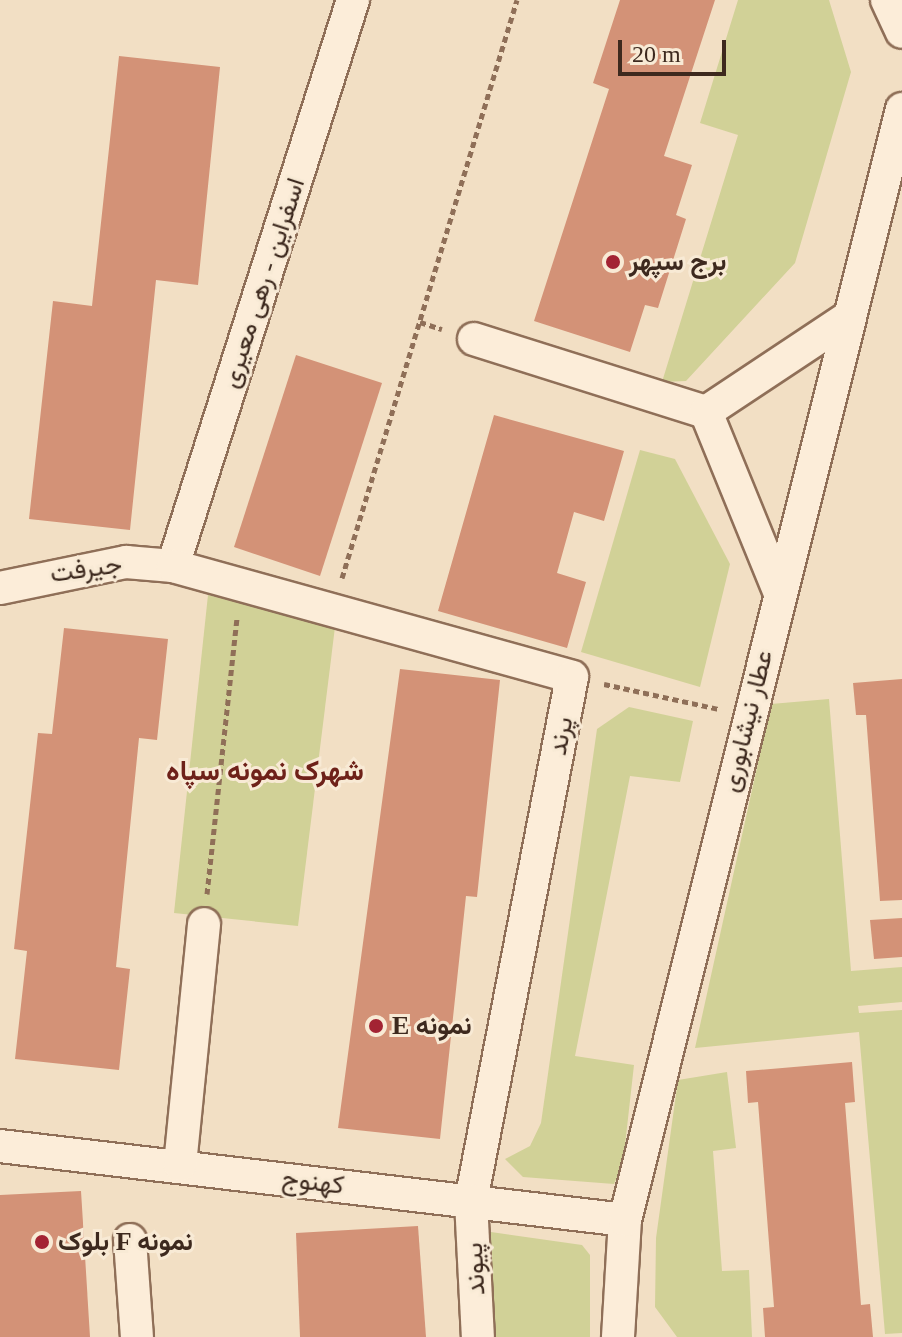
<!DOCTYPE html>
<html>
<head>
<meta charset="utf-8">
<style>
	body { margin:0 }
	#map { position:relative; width:902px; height:1337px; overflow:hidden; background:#f2dfc4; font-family:"Times New Roman",Vazirmatn,serif }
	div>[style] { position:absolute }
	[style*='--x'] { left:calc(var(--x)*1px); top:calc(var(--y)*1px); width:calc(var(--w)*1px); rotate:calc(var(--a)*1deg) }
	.green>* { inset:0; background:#d1d197 }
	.building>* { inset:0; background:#d39277 }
	.path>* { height:5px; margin-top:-2.5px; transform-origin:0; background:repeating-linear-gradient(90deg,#8f6f58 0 6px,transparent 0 10px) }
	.roads { filter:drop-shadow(2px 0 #8f6f58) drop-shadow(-2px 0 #8f6f58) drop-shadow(0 2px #8f6f58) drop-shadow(0 -2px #8f6f58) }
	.minor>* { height:32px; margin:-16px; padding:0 16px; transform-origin:16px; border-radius:16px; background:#fcedd9 }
	.dots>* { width:22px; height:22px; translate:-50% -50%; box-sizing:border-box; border:4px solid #f8ead5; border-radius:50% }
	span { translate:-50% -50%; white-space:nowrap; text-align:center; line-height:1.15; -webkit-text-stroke:6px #f8ead5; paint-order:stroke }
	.poi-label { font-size:26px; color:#3d291e; font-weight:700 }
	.left { translate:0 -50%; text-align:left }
	.street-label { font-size:26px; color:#3d291e }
	.neighbourhood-label { font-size:28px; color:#6e2119; font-weight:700 }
	.scale { position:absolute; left:618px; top:40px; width:108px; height:36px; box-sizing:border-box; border:4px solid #3d291e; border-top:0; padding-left:10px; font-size:24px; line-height:28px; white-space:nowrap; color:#3d291e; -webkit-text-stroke:6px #f8ead5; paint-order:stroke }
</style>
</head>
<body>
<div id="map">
	<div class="green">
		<i style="clip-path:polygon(738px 0,829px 0,851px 72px,795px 263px,686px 381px,662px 382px,738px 135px,700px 123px)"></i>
		<i style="clip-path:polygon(640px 450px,675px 459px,730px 564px,700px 687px,581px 652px)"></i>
		<i style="clip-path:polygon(208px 595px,335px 627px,298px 926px,174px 913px)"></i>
		<i style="clip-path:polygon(829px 699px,851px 971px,902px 967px,902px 1002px,858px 1006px,859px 1013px,902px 1010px,902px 1333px,885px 1334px,859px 1032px,695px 1048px,771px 704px)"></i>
		<i style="clip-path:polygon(629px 707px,693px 721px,680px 782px,630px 776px,575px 1056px,634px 1065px,623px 1163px,614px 1184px,523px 1177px,505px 1159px,530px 1146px,541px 1123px,597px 729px)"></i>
		<i style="clip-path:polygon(727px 1072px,736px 1148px,713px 1151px,722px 1271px,749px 1270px,752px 1337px,677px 1337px,655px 1307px,656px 1238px,678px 1080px)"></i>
		<i style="clip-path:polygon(484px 1231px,582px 1245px,590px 1255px,590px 1337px,491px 1337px)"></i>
	</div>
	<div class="building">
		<i style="clip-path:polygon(620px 0,715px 0,664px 156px,692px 165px,676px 215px,686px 219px,658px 308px,645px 305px,630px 352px,534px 321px,609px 89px,593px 83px)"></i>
		<i style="clip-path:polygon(119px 56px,220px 67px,198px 285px,156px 280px,130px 530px,29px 519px,53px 301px,92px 306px)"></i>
		<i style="clip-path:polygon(296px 355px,382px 383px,320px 576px,234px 547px)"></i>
		<i style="clip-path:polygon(494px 415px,624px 451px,604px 521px,574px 512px,557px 573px,586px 582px,567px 648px,438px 611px)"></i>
		<i style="clip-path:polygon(64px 628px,168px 639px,157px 740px,139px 738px,116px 967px,130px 969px,119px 1070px,15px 1059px,27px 951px,14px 949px,38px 733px,52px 734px)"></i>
		<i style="clip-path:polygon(400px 669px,500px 680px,477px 897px,466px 896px,440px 1139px,338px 1128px)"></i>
		<i style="clip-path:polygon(902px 679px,902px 900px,880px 901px,866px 715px,856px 715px,853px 683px)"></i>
		<i style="clip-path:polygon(902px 918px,902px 957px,874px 959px,870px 920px)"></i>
		<i style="clip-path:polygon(852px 1062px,855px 1102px,845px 1103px,861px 1305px,870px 1304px,873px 1337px,765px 1337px,763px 1308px,774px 1307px,758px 1102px,748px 1103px,746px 1071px)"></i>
		<i style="clip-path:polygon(81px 1191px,90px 1337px,0 1337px,0 1195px)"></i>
		<i style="clip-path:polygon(418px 1226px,426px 1337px,300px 1337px,296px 1233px)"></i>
	</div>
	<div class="path">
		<i style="--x:420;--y:322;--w:23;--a:18"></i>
		<i style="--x:342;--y:578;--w:604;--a:-73.16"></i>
		<i style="--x:604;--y:684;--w:118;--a:12.3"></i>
		<i style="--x:207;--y:894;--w:279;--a:-83.8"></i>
	</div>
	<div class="roads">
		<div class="minor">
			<i style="--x:887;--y:0;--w:35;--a:65"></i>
			<i style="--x:474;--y:339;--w:243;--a:17.5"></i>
			<i style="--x:706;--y:412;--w:193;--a:67.8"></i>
			<i style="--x:706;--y:412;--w:172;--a:-33.6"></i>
			<i style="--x:173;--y:566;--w:594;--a:-72.36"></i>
			<i style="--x:0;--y:588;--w:129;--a:-11.7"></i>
			<i style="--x:126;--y:562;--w:47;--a:4.9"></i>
			<i style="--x:173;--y:566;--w:414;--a:15.5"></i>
			<i style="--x:572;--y:677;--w:534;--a:100.91"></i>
			<i style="--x:471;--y:1201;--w:136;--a:87.1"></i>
			<i style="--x:0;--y:1146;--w:629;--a:6.75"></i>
			<i style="--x:180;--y:1165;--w:242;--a:-84.3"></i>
			<i style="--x:130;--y:1240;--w:97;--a:85.9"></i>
			<i style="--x:618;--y:1337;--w:117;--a:-86.6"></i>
			<i style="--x:625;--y:1220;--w:1145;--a:-76"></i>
		</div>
	</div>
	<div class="dots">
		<i style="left:613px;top:262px;background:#a32333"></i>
		<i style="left:376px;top:1026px;background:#a32333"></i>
		<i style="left:42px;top:1242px;background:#a32333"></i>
	</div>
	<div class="poi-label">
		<span class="left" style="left:629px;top:262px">برج سپهر</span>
		<span class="left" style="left:392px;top:1026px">E نمونه</span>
		<span class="left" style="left:58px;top:1242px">بلوک F نمونه</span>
	</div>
	<div class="street-label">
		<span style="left:263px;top:283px;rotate:-72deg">اسفراين - رهی معیری</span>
		<span style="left:86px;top:569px;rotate:-8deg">جیرفت</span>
		<span style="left:747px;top:721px;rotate:-76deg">عطار نیشابوری</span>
		<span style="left:561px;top:736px;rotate:-79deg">پرند</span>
		<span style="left:313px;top:1182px;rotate:7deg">كهنوج</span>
		<span style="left:475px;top:1269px;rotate:-93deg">پیوند</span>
	</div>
	<div class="neighbourhood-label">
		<span style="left:265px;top:771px">شهرک نمونه سپاه</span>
	</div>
	<div class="scale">20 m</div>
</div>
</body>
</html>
